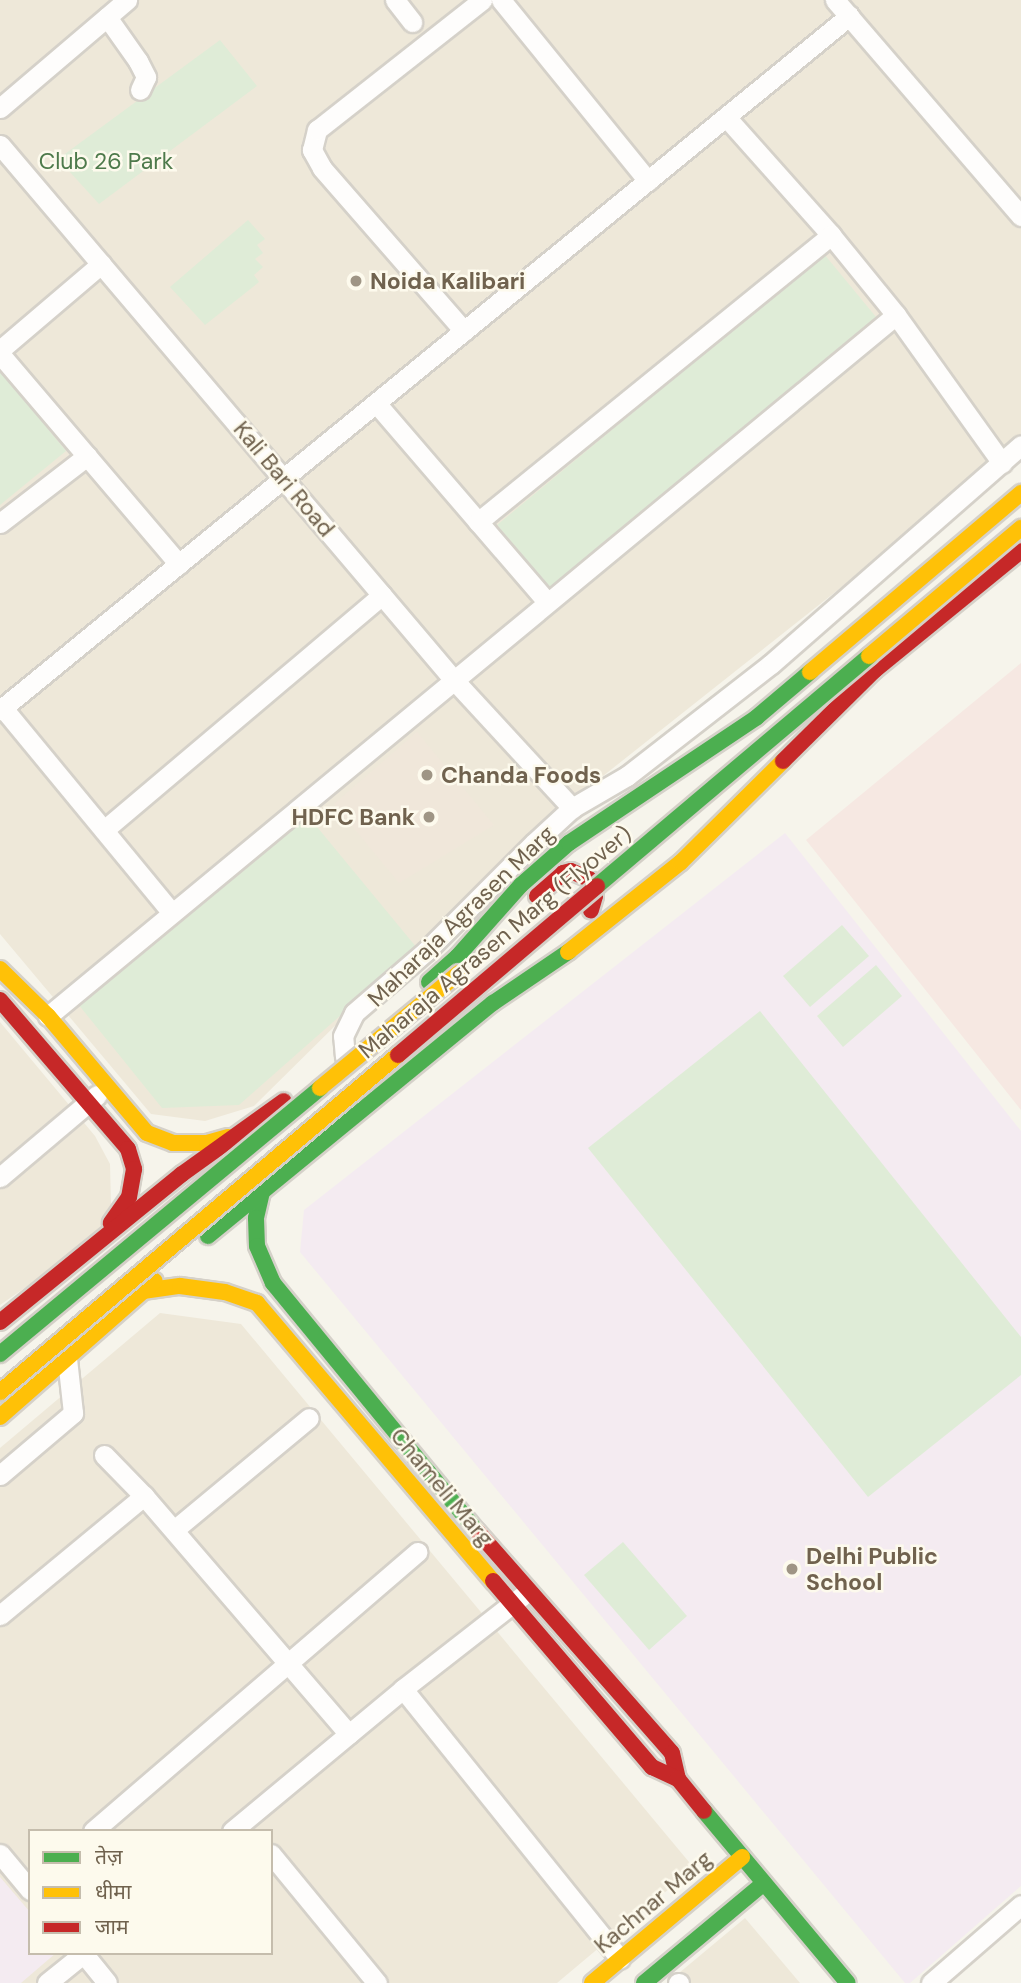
<!DOCTYPE html>
<html>
<head>
<meta charset="utf-8">
<style>
	body { margin:0 }
	#map { position:relative; width:1021px; height:1983px; overflow:hidden; background:#f6f4eb; font-family:"DM Sans","Noto Sans Devanagari",sans-serif }
	div>[style] { position:absolute }
	[style*='--x'] { left:calc(var(--x)*1px); top:calc(var(--y)*1px); width:calc(var(--w)*1px); rotate:calc(var(--a)*1deg) }
	.residential>* { inset:0; background:#eee8d9 }
	.commercial>* { inset:0; background:#f0e7da }
	.education>* { inset:0; background:#f4ebf1 }
	.medical>* { inset:0; background:#f6e8e2 }
	.green>* { inset:0; background:#dfecd7 }
	.roads { filter:drop-shadow(2px 0 #d5d1c9) drop-shadow(-2px 0 #d5d1c9) drop-shadow(0 2px #d5d1c9) drop-shadow(0 -2px #d5d1c9) }
	.street>* { height:19px; margin:-9.5px; padding:0 9.5px; transform-origin:9.5px; border-radius:9.5px; background:#fefdfc }
	.fast>* { height:16px; margin:-8px; padding:0 8px; transform-origin:8px; border-radius:8px; background:#4caf50 }
	.slow>* { height:16px; margin:-8px; padding:0 8px; transform-origin:8px; border-radius:8px; background:#ffc107 }
	.jam>* { height:16px; margin:-8px; padding:0 8px; transform-origin:8px; border-radius:8px; background:#c62828 }
	.bridges { filter:drop-shadow(2px 0 #d4cfc7) drop-shadow(-2px 0 #d4cfc7) drop-shadow(0 2px #d4cfc7) drop-shadow(0 -2px #d4cfc7) }
	.fast-bridge>* { height:16px; margin:-8px; padding:0 8px; transform-origin:8px; border-radius:8px; background:#4caf50 }
	.slow-bridge>* { height:16px; margin:-8px; padding:0 8px; transform-origin:8px; border-radius:8px; background:#ffc107 }
	.jam-bridge>* { height:16px; margin:-8px; padding:0 8px; transform-origin:8px; border-radius:8px; background:#c62828 }
	.dots>* { width:19px; height:19px; translate:-50% -50%; box-sizing:border-box; border:4px solid #fdfaed; border-radius:50% }
	span { translate:-50% -50%; white-space:nowrap; text-align:center; line-height:1.15; -webkit-text-stroke:5px #fdfaed; paint-order:stroke }
	.park-label { font-size:23px; color:#4e7a4b }
	.poi-label { font-size:23px; color:#70624e; font-weight:700 }
	.left { translate:0 -50%; text-align:left }
	.right { translate:-100% -50%; text-align:right }
	.street-label { font-size:23px; color:#70624e }
	.legend { position:absolute; left:28px; top:1829px; width:245px; height:126px; box-sizing:border-box; background:#fdfaed; border:2px solid #c5bdad; margin:0; padding:9px 12px; list-style:none; font-size:21px; color:#70624e }
	.legend li { display:flex; align-items:center; gap:14px; height:35px }
	.legend b { width:35px; border:2px solid #c5bdad }
</style>
</head>
<body>
<div id="map">
	<div class="residential">
		<i style="clip-path:polygon(0 0,1021px 0,1021px 445px,526px 837px,254px 1106px,205px 1121px,151px 1114px,0 934px)"></i>
		<i style="clip-path:polygon(0 1022px,95px 1136px,110px 1164px,111px 1205px,94px 1240px,0 1305px)"></i>
		<i style="clip-path:polygon(evenodd,160px 1313px,241px 1324px,694px 1868px,557px 1983px,0 1983px,0 1448px,160px 1313px,30px 1831px,271px 1831px,271px 1953px,30px 1953px,30px 1831px)"></i>
		<i style="clip-path:polygon(745px 1918px,800px 1983px,667px 1983px)"></i>
	</div>
	<div class="commercial">
		<i style="clip-path:polygon(417px 732px,494px 825px,399px 883px,334px 804px)"></i>
	</div>
	<div class="education">
		<i style="clip-path:polygon(785px 833px,1021px 1131px,1021px 1886px,910px 1983px,905px 1983px,300px 1252px,304px 1210px)"></i>
		<i style="clip-path:polygon(0 1877px,30px 1912px,30px 1953px,56px 1953px,21px 1983px,0 1983px)"></i>
	</div>
	<div class="medical">
		<i style="clip-path:polygon(1021px 663px,1021px 1110px,806px 840px)"></i>
	</div>
	<div class="green">
		<i style="clip-path:polygon(220px 40px,257px 86px,99px 204px,58px 159px)"></i>
		<i style="clip-path:polygon(248px 220px,265px 239px,257px 245px,263px 253px,255px 259px,263px 267px,254px 275px,259px 282px,205px 325px,170px 287px)"></i>
		<i style="clip-path:polygon(824px 254px,876px 317px,549px 588px,497px 525px)"></i>
		<i style="clip-path:polygon(0 370px,66px 451px,0 505px)"></i>
		<i style="clip-path:polygon(308px 816px,417px 948px,239px 1105px,162px 1108px,78px 1004px)"></i>
		<i style="clip-path:polygon(842px 925px,869px 956px,810px 1007px,783px 976px)"></i>
		<i style="clip-path:polygon(876px 965px,902px 996px,843px 1047px,817px 1016px)"></i>
		<i style="clip-path:polygon(760px 1011px,1021px 1337px,1021px 1375px,868px 1497px,588px 1148px)"></i>
		<i style="clip-path:polygon(623px 1542px,687px 1616px,649px 1650px,584px 1575px)"></i>
	</div>
	<div class="roads">
		<div class="street">
			<i style="--x:395;--y:0;--w:28;--a:52"></i>
			<i style="--x:501;--y:0;--w:233;--a:50.9"></i>
			<i style="--x:835;--y:0;--w:285;--a:49.3"></i>
			<i style="--x:107;--y:17;--w:54;--a:54.8"></i>
			<i style="--x:138;--y:61;--w:18;--a:63"></i>
			<i style="--x:146;--y:77;--w:14;--a:115"></i>
			<i style="--x:0;--y:108;--w:167;--a:-40.4"></i>
			<i style="--x:726;--y:117;--w:158;--a:48.3"></i>
			<i style="--x:831;--y:235;--w:103;--a:50.9"></i>
			<i style="--x:896;--y:315;--w:182;--a:54.4"></i>
			<i style="--x:0;--y:145;--w:700;--a:49.69"></i>
			<i style="--x:453;--y:679;--w:176;--a:47.3"></i>
			<i style="--x:464;--y:331;--w:216;--a:-131.1"></i>
			<i style="--x:322;--y:168;--w:21;--a:-119"></i>
			<i style="--x:312;--y:150;--w:21;--a:-76"></i>
			<i style="--x:317;--y:130;--w:210;--a:-38.2"></i>
			<i style="--x:0;--y:350;--w:133;--a:-40.4"></i>
			<i style="--x:0;--y:354;--w:276;--a:49.6"></i>
			<i style="--x:376;--y:403;--w:262;--a:49.3"></i>
			<i style="--x:478;--y:522;--w:455;--a:-39.1"></i>
			<i style="--x:0;--y:523;--w:110;--a:-37.6"></i>
			<i style="--x:3;--y:708;--w:264;--a:50.5"></i>
			<i style="--x:0;--y:710;--w:1097;--a:-39.26"></i>
			<i style="--x:104;--y:830;--w:364;--a:-40.2"></i>
			<i style="--x:48;--y:1016;--w:1100;--a:-39.58"></i>
			<i style="--x:345;--y:1057;--w:21;--a:-95"></i>
			<i style="--x:343;--y:1036;--w:25;--a:-64"></i>
			<i style="--x:354;--y:1013;--w:95;--a:-40.7"></i>
			<i style="--x:426;--y:951;--w:153;--a:-45"></i>
			<i style="--x:534;--y:843;--w:52;--a:-42.6"></i>
			<i style="--x:572;--y:808;--w:64;--a:-30.2"></i>
			<i style="--x:627;--y:776;--w:182;--a:-37.9"></i>
			<i style="--x:771;--y:664;--w:332;--a:-41.2"></i>
			<i style="--x:0;--y:1177;--w:127;--a:-40.2"></i>
			<i style="--x:104;--y:1455;--w:57;--a:45.7"></i>
			<i style="--x:144;--y:1496;--w:314;--a:49.3"></i>
			<i style="--x:0;--y:1475;--w:96;--a:-40.3"></i>
			<i style="--x:73;--y:1413;--w:54;--a:-96.3"></i>
			<i style="--x:174;--y:1530;--w:175;--a:-39.7"></i>
			<i style="--x:0;--y:1615;--w:187;--a:-39.6"></i>
			<i style="--x:403;--y:1689;--w:346;--a:51.2"></i>
			<i style="--x:93;--y:1831;--w:428;--a:-40.7"></i>
			<i style="--x:232;--y:1831;--w:222;--a:-39.7"></i>
			<i style="--x:403;--y:1689;--w:151;--a:-38"></i>
			<i style="--x:0;--y:1854;--w:47;--a:50.2"></i>
			<i style="--x:271;--y:1854;--w:167;--a:50.6"></i>
			<i style="--x:83;--y:1953;--w:38;--a:51"></i>
			<i style="--x:47;--y:1983;--w:48;--a:-39"></i>
			<i style="--x:678;--y:1983;--w:1;--a:0"></i>
			<i style="--x:931;--y:1983;--w:119;--a:-40.9"></i>
		</div>
		<div class="fast">
			<i style="--x:429;--y:982;--w:38;--a:-42"></i>
			<i style="--x:457;--y:957;--w:96;--a:-48.4"></i>
			<i style="--x:521;--y:885;--w:64;--a:-41.2"></i>
			<i style="--x:569;--y:843;--w:226;--a:-33.8"></i>
			<i style="--x:757;--y:717;--w:70;--a:-40.3"></i>
			<i style="--x:262;--y:1192;--w:27;--a:103"></i>
			<i style="--x:256;--y:1218;--w:28;--a:88"></i>
			<i style="--x:257;--y:1246;--w:40;--a:66.6"></i>
			<i style="--x:273;--y:1283;--w:321;--a:50.6"></i>
			<i style="--x:208;--y:1236;--w:368;--a:-39.3"></i>
			<i style="--x:493;--y:1003;--w:91;--a:-34.2"></i>
			<i style="--x:704;--y:1811;--w:224;--a:50.1"></i>
			<i style="--x:644;--y:1983;--w:156;--a:-39.8"></i>
		</div>
		<div class="slow">
			<i style="--x:810;--y:672;--w:277;--a:-40.3"></i>
			<i style="--x:568;--y:952;--w:144;--a:-38.5"></i>
			<i style="--x:681;--y:862;--w:144;--a:-44.7"></i>
			<i style="--x:0;--y:969;--w:67;--a:44.4"></i>
			<i style="--x:48;--y:1016;--w:153;--a:49.8"></i>
			<i style="--x:147;--y:1133;--w:28;--a:21"></i>
			<i style="--x:173;--y:1143;--w:34;--a:0"></i>
			<i style="--x:207;--y:1143;--w:22;--a:-16"></i>
			<i style="--x:143;--y:1291;--w:37;--a:-8"></i>
			<i style="--x:180;--y:1286;--w:45;--a:7.6"></i>
			<i style="--x:225;--y:1292;--w:34;--a:19"></i>
			<i style="--x:257;--y:1303;--w:365;--a:49.7"></i>
			<i style="--x:0;--y:1417;--w:206;--a:-41.3"></i>
			<i style="--x:592;--y:1983;--w:196;--a:-40"></i>
		</div>
		<div class="jam">
			<i style="--x:783;--y:761;--w:129;--a:-44.7"></i>
			<i style="--x:875;--y:670;--w:188;--a:-39.2"></i>
			<i style="--x:537;--y:896;--w:35;--a:-41"></i>
			<i style="--x:563;--y:873;--w:8;--a:-14"></i>
			<i style="--x:571;--y:871;--w:20;--a:24"></i>
			<i style="--x:589;--y:879;--w:18;--a:71"></i>
			<i style="--x:595;--y:896;--w:15;--a:106"></i>
			<i style="--x:0;--y:1000;--w:196;--a:49.3"></i>
			<i style="--x:128;--y:1149;--w:21;--a:73"></i>
			<i style="--x:134;--y:1169;--w:28;--a:100"></i>
			<i style="--x:129;--y:1197;--w:32;--a:125"></i>
			<i style="--x:0;--y:1322;--w:235;--a:-39.1"></i>
			<i style="--x:182;--y:1174;--w:125;--a:-35.6"></i>
			<i style="--x:477;--y:1531;--w:295;--a:48.7"></i>
			<i style="--x:672;--y:1753;--w:27;--a:77"></i>
			<i style="--x:493;--y:1581;--w:245;--a:49.5"></i>
			<i style="--x:652;--y:1767;--w:29;--a:25"></i>
			<i style="--x:678;--y:1779;--w:41;--a:50.9"></i>
		</div>
	</div>
	<div class="bridges">
		<div class="fast-bridge">
			<i style="--x:597;--y:886;--w:356;--a:-40.2"></i>
			<i style="--x:0;--y:1354;--w:416;--a:-39.7"></i>
		</div>
		<div class="slow-bridge">
			<i style="--x:869;--y:656;--w:199;--a:-40.1"></i>
			<i style="--x:320;--y:1088;--w:180;--a:-39.6"></i>
			<i style="--x:0;--y:1392;--w:522;--a:-40.26"></i>
		</div>
		<div class="jam-bridge">
			<i style="--x:398;--y:1055;--w:261;--a:-40.3"></i>
		</div>
	</div>
	<div class="dots">
		<i style="left:356px;top:281px;background:#9f9585"></i>
		<i style="left:427px;top:775px;background:#9f9585"></i>
		<i style="left:429px;top:817px;background:#9f9585"></i>
		<i style="left:792px;top:1569px;background:#9f9585"></i>
	</div>
	<div class="park-label">
		<span style="left:106px;top:161px">Club 26 Park</span>
	</div>
	<div class="poi-label">
		<span class="left" style="left:370px;top:281px">Noida Kalibari</span>
		<span class="left" style="left:441px;top:775px">Chanda Foods</span>
		<span class="right" style="left:415px;top:817px">HDFC Bank</span>
		<span class="left" style="left:806px;top:1569px">Delhi Public<br>School</span>
	</div>
	<div class="street-label">
		<span style="left:284px;top:479px;rotate:50deg">Kali Bari Road</span>
		<span style="left:461px;top:916px;rotate:-44deg">Maharaja Agrasen Marg</span>
		<span style="left:495px;top:942px;rotate:-40deg">Maharaja Agrasen Marg (Flyover)</span>
		<span style="left:442px;top:1487px;rotate:50deg">Chameli Marg</span>
		<span style="left:653px;top:1902px;rotate:-40deg">Kachnar Marg</span>
	</div>
	<ul class="legend">
	<li><b style="height:9px;background:#4caf50"></b>तेज़</li>
	<li><b style="height:9px;background:#ffc107"></b>धीमा</li>
	<li><b style="height:9px;background:#c62828"></b>जाम</li>
	</ul>
</div>
</body>
</html>
